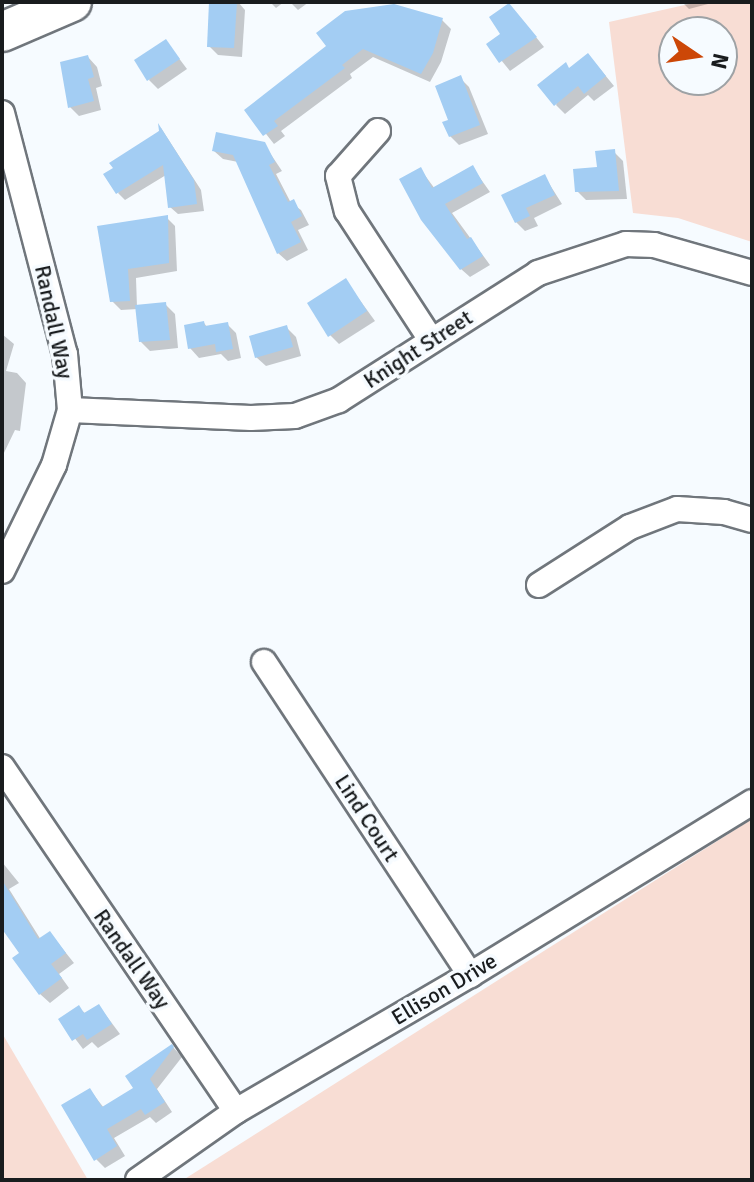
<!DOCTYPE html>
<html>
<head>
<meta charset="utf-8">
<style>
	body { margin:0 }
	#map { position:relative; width:754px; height:1182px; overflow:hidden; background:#f6fbff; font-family:Signika,sans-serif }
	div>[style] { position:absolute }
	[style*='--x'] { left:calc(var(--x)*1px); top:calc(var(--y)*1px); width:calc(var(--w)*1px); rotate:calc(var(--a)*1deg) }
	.green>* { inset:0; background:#f8ddd4 }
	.shadow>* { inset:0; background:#0003 }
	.building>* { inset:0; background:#a3cdf3 }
	.roads { filter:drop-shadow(2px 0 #70767c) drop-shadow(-2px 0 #70767c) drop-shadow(0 2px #70767c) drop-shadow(0 -2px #70767c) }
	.street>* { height:24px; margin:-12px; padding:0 12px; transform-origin:12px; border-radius:12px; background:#fff }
	.primary>* { height:38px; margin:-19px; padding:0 19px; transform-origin:19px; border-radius:19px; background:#fff }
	span { translate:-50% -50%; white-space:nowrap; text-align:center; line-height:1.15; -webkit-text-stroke:7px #f6fbff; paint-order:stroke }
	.street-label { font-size:22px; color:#191c1e }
	.frame { position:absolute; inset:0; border:4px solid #191c1e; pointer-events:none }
	.north { position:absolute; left:658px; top:16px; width:80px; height:80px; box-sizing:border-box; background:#f6fbff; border:2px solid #9ea2a5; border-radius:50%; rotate:103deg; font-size:22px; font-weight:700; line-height:32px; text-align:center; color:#191c1e }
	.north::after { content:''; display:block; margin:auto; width:28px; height:36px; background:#cc4707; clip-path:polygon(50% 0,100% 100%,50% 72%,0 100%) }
</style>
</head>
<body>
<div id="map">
	<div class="green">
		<i style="clip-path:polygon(evenodd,698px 2px,752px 2px,752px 242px,678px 218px,633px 213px,609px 22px,698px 2px,674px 32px,722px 32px,722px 80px,674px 80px,674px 32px)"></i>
		<i style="clip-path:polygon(752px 819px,752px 1180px,183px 1180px)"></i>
		<i style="clip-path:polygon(2px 1033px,88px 1180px,2px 1180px)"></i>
	</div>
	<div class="shadow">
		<i style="clip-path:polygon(211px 2px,238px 2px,245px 10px,242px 57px,218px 55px,209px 46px)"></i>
		<i style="clip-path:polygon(270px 2px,284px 2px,276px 8px)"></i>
		<i style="clip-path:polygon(290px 2px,309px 2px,298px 10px)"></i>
		<i style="clip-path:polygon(682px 2px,707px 2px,708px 4px,689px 9px)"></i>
		<i style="clip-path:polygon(442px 20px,451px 29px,441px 62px,430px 82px,373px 57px,350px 74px,352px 78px,281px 131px,285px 136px,274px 144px,247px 110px,329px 46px)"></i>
		<i style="clip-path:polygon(523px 21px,544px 47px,510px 71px,488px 44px)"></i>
		<i style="clip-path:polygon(166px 41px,187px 69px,158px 89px,149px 80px)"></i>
		<i style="clip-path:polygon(88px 57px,97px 67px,102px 86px,96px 88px,101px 110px,79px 116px,70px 107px)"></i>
		<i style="clip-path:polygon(596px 64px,614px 86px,594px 101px,588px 95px,565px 114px,556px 105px,570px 70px)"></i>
		<i style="clip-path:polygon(460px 78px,469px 87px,488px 134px,459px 145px,450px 136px)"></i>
		<i style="clip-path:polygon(161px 128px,201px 190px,204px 211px,178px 214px,170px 207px,166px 175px,125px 200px,118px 193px)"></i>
		<i style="clip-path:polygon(264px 144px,282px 171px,276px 174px,291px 203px,301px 210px,309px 225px,298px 230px,308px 250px,287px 261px,278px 253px,238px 162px,223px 159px,214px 151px)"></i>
		<i style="clip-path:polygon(614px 152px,623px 161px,627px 199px,586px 200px,577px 191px)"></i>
		<i style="clip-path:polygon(473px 168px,490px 192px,452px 213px,490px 265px,470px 277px,461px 269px,421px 170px,435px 189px)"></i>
		<i style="clip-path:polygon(545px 177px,562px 204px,534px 218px,538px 226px,525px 231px,516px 222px)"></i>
		<i style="clip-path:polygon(167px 218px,175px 226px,177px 271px,136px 278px,137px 307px,165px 304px,175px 314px,178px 348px,150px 351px,141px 342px,138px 309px,121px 310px,112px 301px,99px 227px)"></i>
		<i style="clip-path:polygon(346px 281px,375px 321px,339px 344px,330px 335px)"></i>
		<i style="clip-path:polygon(204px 323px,207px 327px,227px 324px,236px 333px,241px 358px,228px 361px,221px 354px,199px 358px,190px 348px)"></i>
		<i style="clip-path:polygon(287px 328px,296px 337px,301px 356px,266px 366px,256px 357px)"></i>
		<i style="clip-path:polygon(2px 334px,14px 344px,6px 371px,17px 373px,26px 383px,20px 431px,15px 430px,2px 457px)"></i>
		<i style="clip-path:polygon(2px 862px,19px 883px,9px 889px,41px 940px,50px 933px,74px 963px,59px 974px,69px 988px,50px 1003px,40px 994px,22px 954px,2px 926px)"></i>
		<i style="clip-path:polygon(99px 1006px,120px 1034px,98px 1048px,92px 1042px,83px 1049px,61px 1020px,79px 1008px,86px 1014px)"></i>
		<i style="clip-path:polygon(172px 1046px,182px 1057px,157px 1089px,172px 1112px,156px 1123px,150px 1117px,114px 1138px,125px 1156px,105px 1168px,96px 1159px,90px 1090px,104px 1108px,136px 1089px)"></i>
	</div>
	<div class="building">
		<i style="clip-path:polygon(209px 2px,237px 2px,234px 48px,207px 47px)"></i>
		<i style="clip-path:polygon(509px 3px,537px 37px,499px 63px,486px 44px,500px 34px,489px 17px)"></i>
		<i style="clip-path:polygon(394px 4px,443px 18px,433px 53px,421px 74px,363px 49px,342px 65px,345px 68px,274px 121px,278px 126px,263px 136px,244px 110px,326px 46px,316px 33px,345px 11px)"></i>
		<i style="clip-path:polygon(166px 39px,180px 59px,147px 81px,134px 60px)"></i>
		<i style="clip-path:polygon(588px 53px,606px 76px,584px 94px,578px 86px,554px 106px,537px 85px,566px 62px,569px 68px)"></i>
		<i style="clip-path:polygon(88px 55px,94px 77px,88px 79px,94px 101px,68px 108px,60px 62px)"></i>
		<i style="clip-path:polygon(461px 75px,480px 125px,449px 137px,442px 122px,448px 120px,435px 86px)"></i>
		<i style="clip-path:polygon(158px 123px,194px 180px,197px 204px,168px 208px,163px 165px,116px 194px,103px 174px,113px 168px,109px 163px,159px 131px)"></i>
		<i style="clip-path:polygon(216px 132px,265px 142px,275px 162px,269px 165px,288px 202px,294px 199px,302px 216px,291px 222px,301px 242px,277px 254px,233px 155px,212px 151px)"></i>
		<i style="clip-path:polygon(615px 149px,619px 191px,575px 192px,573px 169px,597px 167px,595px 151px)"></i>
		<i style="clip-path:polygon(473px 165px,483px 183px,445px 204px,467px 239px,471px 237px,483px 256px,460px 270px,421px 220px,399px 179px,421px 167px,432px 188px)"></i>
		<i style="clip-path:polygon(545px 174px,555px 195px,526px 208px,530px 216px,515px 223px,501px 195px)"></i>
		<i style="clip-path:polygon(168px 215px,169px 263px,128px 269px,130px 301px,110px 302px,97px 226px)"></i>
		<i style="clip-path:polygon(346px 278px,367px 311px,328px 337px,307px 303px)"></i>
		<i style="clip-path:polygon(166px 302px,170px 340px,139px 342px,135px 305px)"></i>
		<i style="clip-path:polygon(204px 321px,205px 326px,228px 322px,233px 349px,216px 352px,215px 344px,188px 349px,184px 325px)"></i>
		<i style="clip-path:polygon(287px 325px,293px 347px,255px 358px,249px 336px)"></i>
		<i style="clip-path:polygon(2px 880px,38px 939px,50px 931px,66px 953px,51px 964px,62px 978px,39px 995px,12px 958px,19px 953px,2px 929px)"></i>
		<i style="clip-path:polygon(99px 1004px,112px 1024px,87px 1040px,83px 1034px,72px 1041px,58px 1019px,79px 1005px,84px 1013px)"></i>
		<i style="clip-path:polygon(172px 1044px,174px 1047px,150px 1079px,165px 1102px,145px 1115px,141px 1109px,107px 1129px,117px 1146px,94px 1161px,61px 1105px,90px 1088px,102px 1107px,133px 1088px,125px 1076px)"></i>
	</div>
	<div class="roads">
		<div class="street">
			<i style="--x:2;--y:113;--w:249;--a:75.4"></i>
			<i style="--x:65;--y:354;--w:56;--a:84.9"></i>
			<i style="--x:70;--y:410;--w:57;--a:106.2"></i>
			<i style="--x:54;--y:465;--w:118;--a:116.1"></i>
			<i style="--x:378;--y:131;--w:60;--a:131.6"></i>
			<i style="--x:338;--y:176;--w:36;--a:76"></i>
			<i style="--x:347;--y:211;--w:154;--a:56.9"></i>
			<i style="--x:70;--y:410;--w:181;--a:2.5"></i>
			<i style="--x:251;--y:418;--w:44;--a:-2.6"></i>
			<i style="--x:295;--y:416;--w:47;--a:-20"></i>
			<i style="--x:339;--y:400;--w:236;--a:-32.5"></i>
			<i style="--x:538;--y:273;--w:93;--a:-18.2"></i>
			<i style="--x:626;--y:244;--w:28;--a:2"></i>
			<i style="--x:654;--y:245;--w:102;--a:15.9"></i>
			<i style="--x:539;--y:585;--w:108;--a:-32.5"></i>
			<i style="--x:630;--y:527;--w:50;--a:-21"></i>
			<i style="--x:677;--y:509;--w:47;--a:3.7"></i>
			<i style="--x:724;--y:512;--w:29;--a:16"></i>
			<i style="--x:264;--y:662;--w:375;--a:56.6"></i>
			<i style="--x:2;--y:767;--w:416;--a:55.8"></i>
			<i style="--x:138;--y:1180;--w:120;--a:-35.1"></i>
			<i style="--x:236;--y:1111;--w:271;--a:-30.2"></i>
			<i style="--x:470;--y:975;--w:331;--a:-31.5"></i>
		</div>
		<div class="primary">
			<i style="--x:2;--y:32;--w:76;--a:-23.2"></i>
		</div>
	</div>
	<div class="street-label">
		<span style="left:54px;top:322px;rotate:78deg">Randall Way</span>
		<span style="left:418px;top:349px;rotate:-33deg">Knight Street</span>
		<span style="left:367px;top:818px;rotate:57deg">Lind Court</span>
		<span style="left:132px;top:959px;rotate:55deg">Randall Way</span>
		<span style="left:444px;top:989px;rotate:-31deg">Ellison Drive</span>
	</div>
	<div class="frame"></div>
	<div class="north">N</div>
</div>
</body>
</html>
